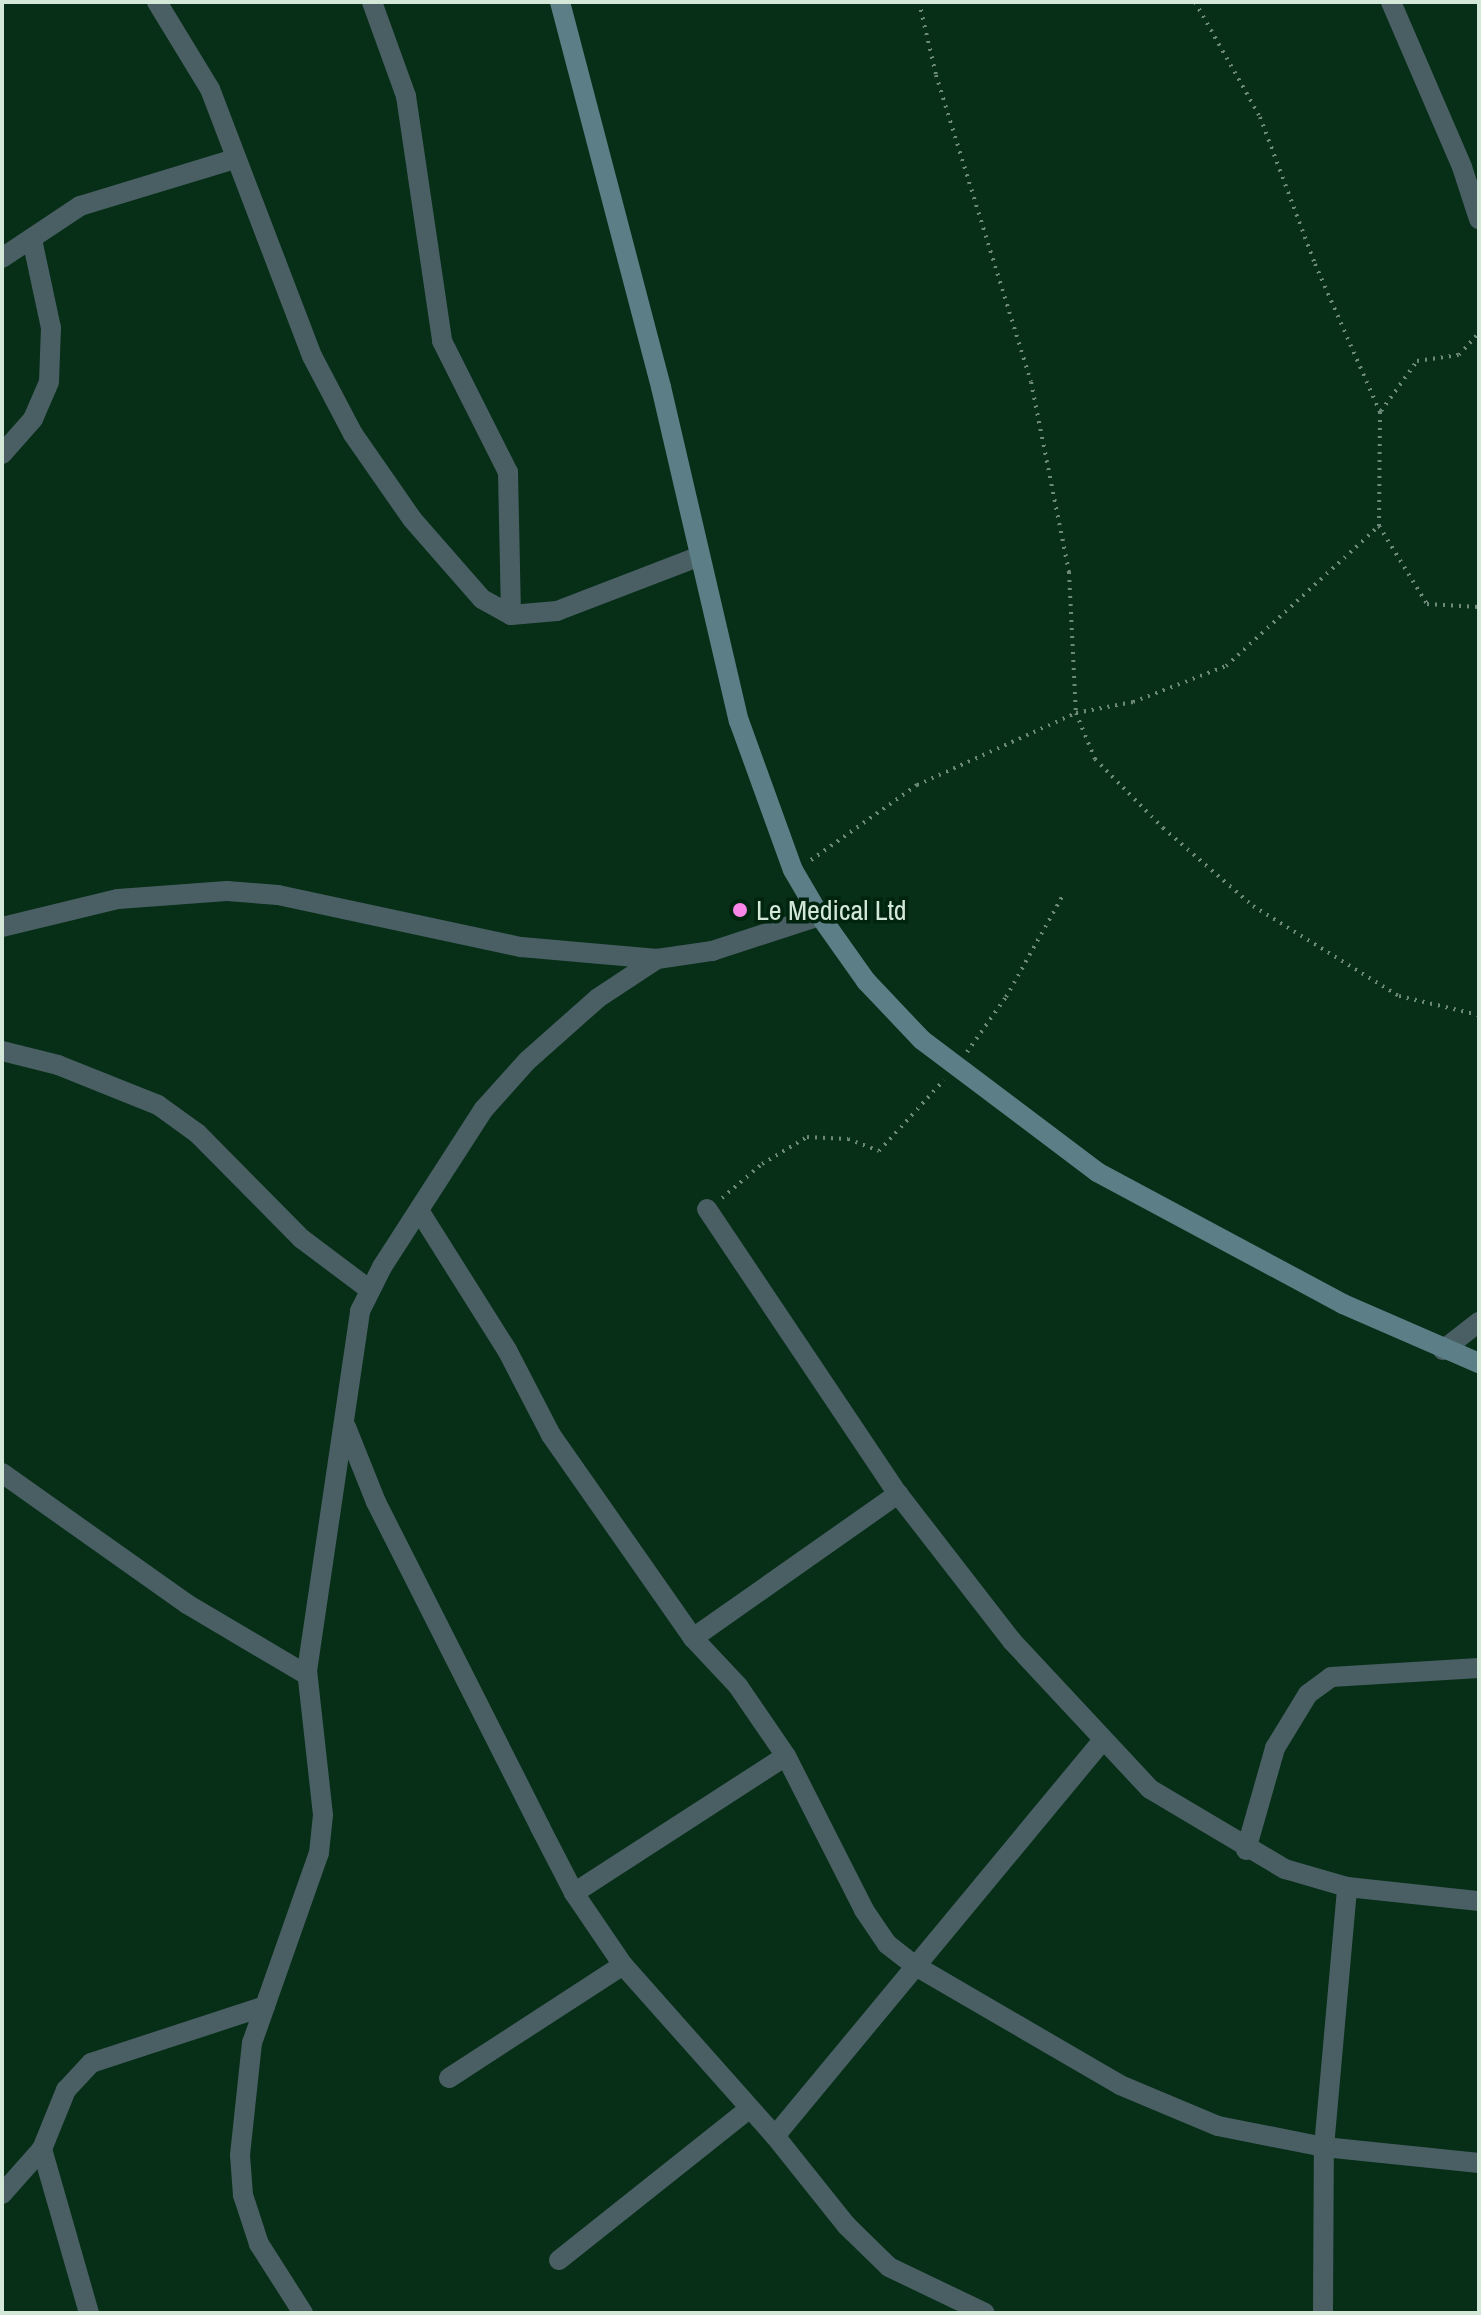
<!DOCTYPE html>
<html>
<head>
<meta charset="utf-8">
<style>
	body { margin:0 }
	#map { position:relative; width:1481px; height:2315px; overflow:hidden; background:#072e17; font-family:"Archivo Narrow",sans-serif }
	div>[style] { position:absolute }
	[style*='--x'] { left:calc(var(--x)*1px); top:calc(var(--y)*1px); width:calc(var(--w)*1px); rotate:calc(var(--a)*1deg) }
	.path>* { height:4px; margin-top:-2px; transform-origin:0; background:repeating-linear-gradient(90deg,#6c8a77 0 2px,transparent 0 8px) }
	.street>* { height:20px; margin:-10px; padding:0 10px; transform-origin:10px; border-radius:10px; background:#495f64 }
	.secondary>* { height:20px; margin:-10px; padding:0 10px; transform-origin:10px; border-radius:10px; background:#5c7f87 }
	.dots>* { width:22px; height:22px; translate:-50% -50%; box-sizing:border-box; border:4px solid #00240e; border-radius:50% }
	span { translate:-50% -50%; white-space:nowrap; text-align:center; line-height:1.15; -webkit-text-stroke:7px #00240e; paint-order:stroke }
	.poi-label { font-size:28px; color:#d4e8d9 }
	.left { translate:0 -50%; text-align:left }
	.frame { position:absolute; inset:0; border:4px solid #d4e8d9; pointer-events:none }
</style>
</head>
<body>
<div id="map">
	<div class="path">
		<i style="--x:919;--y:2;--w:75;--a:76.9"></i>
		<i style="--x:936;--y:75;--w:321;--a:72.8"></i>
		<i style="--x:1031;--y:382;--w:194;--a:78.7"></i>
		<i style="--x:1069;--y:572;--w:141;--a:87.2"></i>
		<i style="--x:1076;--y:713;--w:50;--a:67.6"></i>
		<i style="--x:1095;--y:759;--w:97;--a:45.4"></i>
		<i style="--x:1163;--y:828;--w:119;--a:40.9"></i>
		<i style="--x:1253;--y:906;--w:172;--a:31.7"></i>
		<i style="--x:1399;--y:996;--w:82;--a:13.4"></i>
		<i style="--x:1195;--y:2;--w:132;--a:60.5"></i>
		<i style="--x:1260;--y:117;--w:157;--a:69.5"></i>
		<i style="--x:1315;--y:264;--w:162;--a:66.3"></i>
		<i style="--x:1380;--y:412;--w:114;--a:90.5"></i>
		<i style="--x:1379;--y:526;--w:92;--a:58.4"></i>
		<i style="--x:1427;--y:604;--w:52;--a:3.3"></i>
		<i style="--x:1381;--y:411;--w:62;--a:-54.2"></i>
		<i style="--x:1417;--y:361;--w:42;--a:-8.1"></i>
		<i style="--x:1459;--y:355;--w:30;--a:-48"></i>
		<i style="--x:811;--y:860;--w:130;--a:-35.3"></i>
		<i style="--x:917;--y:785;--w:175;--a:-24.4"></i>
		<i style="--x:1076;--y:713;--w:58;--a:-10.9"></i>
		<i style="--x:1133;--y:702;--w:100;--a:-21.2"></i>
		<i style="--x:1226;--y:666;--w:207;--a:-42.5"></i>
		<i style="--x:967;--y:1052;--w:67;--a:-54.7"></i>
		<i style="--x:1006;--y:997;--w:115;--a:-60.8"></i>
		<i style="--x:722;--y:1198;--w:52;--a:-40.4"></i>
		<i style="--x:762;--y:1164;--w:52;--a:-31"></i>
		<i style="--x:807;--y:1137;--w:41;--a:2.8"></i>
		<i style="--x:848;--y:1139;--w:33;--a:21"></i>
		<i style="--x:879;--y:1151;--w:96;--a:-47.5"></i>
	</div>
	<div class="street">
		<i style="--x:157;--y:2;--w:102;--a:58.7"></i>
		<i style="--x:210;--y:89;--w:286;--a:69.1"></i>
		<i style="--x:312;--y:356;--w:88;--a:62.3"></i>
		<i style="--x:353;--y:434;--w:103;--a:55.2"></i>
		<i style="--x:412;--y:519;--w:106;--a:48.8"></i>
		<i style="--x:482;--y:599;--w:33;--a:29"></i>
		<i style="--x:511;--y:615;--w:46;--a:-5"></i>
		<i style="--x:557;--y:611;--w:153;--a:-21"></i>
		<i style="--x:372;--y:2;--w:100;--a:70.1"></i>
		<i style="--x:406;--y:96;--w:248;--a:81.6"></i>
		<i style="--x:442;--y:341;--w:147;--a:63.3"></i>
		<i style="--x:508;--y:472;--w:143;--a:88.8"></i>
		<i style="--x:1391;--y:2;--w:180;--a:66.7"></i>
		<i style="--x:1462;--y:167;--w:55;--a:71.9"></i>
		<i style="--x:2;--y:258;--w:94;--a:-33.7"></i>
		<i style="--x:80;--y:206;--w:162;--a:-16.9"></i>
		<i style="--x:2;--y:454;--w:47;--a:-48.5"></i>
		<i style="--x:33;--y:419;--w:40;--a:-66.6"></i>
		<i style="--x:49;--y:382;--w:54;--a:-87.9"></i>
		<i style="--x:51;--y:328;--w:91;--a:-102.1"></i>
		<i style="--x:2;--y:927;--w:119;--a:-13.6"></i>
		<i style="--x:118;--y:899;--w:109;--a:-4.2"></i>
		<i style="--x:227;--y:891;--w:51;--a:4.5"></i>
		<i style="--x:278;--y:895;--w:249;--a:12.1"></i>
		<i style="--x:521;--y:947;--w:137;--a:5"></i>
		<i style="--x:2;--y:1051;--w:58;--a:14"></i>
		<i style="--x:58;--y:1065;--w:108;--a:21.8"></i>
		<i style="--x:158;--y:1105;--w:48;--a:35.7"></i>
		<i style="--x:197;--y:1133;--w:149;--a:45.3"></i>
		<i style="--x:302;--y:1239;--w:85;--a:36.9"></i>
		<i style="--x:707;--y:1209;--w:343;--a:56.2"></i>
		<i style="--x:420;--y:1212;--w:163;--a:57.8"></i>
		<i style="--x:507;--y:1350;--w:96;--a:62.6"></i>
		<i style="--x:551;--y:1435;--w:248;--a:55"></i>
		<i style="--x:693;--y:1638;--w:251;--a:-35.1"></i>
		<i style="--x:898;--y:1494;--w:186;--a:52.2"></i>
		<i style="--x:1012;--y:1641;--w:202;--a:47"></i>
		<i style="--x:1150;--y:1789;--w:157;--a:30.7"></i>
		<i style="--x:1285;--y:1869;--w:65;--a:16.2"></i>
		<i style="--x:1347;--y:1887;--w:133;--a:6.1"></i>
		<i style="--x:1443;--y:1350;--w:46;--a:-37.9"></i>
		<i style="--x:346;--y:1427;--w:81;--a:68.2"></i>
		<i style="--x:376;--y:1502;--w:364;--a:63.2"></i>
		<i style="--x:540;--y:1827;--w:74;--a:62.7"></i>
		<i style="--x:574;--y:1893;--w:87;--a:55.8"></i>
		<i style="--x:623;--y:1965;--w:229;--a:48.4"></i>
		<i style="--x:775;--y:2136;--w:114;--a:51.4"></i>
		<i style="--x:846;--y:2225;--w:60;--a:44.3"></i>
		<i style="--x:889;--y:2267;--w:106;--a:25.6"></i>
		<i style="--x:2;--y:1473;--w:227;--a:35.3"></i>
		<i style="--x:187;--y:1604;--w:139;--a:30.6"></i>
		<i style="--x:693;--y:1638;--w:66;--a:46.8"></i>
		<i style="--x:738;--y:1686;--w:85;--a:55.6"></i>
		<i style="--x:786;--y:1756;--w:173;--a:63.1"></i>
		<i style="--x:864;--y:1910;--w:41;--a:55.9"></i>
		<i style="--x:887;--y:1944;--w:34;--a:38"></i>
		<i style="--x:914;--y:1965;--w:238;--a:30.2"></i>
		<i style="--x:1120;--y:2085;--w:106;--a:22.7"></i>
		<i style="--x:1218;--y:2126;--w:108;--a:11.2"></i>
		<i style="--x:1324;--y:2147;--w:156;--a:5.9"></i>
		<i style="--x:1246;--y:1850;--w:106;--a:-74.1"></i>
		<i style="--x:1275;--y:1748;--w:63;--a:-58.6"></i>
		<i style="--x:1308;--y:1694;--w:29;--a:-36"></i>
		<i style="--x:1331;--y:1677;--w:148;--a:-3.5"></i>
		<i style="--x:574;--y:1893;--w:252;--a:-32.9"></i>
		<i style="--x:449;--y:2078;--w:207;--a:-33"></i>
		<i style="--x:775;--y:2136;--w:514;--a:-50.37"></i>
		<i style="--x:2;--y:2194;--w:60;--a:-48.4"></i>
		<i style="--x:559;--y:2260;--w:243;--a:-38.5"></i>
		<i style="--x:89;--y:2313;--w:171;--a:-106"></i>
		<i style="--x:42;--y:2149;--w:64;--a:-67.9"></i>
		<i style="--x:66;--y:2090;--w:37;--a:-47"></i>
		<i style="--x:91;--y:2063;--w:183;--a:-18.1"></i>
		<i style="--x:303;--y:2313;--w:82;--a:-122.5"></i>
		<i style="--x:259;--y:2244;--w:52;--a:-108.1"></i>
		<i style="--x:243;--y:2195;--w:40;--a:-94.3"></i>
		<i style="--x:240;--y:2155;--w:113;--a:-83.9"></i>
		<i style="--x:252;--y:2043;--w:201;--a:-70.6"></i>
		<i style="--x:319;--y:1853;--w:38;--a:-84"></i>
		<i style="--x:323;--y:1815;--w:145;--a:-96.3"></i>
		<i style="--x:307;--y:1671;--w:364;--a:-81.6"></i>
		<i style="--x:360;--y:1311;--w:49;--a:-63.4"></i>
		<i style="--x:382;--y:1267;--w:188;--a:-57.2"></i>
		<i style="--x:484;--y:1109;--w:64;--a:-48.1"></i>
		<i style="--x:527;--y:1061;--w:95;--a:-41.6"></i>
		<i style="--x:598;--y:998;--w:71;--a:-33.5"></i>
		<i style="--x:657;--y:959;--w:56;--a:-8.3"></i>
		<i style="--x:712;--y:951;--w:114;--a:-18"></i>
		<i style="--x:1323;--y:2313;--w:166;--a:-89.7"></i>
		<i style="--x:1324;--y:2147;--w:261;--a:-84.9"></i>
	</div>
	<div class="secondary">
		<i style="--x:560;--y:2;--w:398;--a:75.3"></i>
		<i style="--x:661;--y:387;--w:343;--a:76.9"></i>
		<i style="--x:739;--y:721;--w:158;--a:70.1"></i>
		<i style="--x:793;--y:870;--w:53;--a:59.6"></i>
		<i style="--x:820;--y:916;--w:80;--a:54.7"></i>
		<i style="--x:866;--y:981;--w:81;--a:46.5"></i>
		<i style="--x:922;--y:1040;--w:219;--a:37"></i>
		<i style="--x:1097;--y:1172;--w:279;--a:28.2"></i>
		<i style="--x:1343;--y:1304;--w:148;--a:23.5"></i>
	</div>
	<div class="dots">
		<i style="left:740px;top:910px;background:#fa87e8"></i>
	</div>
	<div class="poi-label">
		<span class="left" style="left:756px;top:910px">Le Medical Ltd</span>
	</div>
	<div class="frame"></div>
</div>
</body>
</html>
